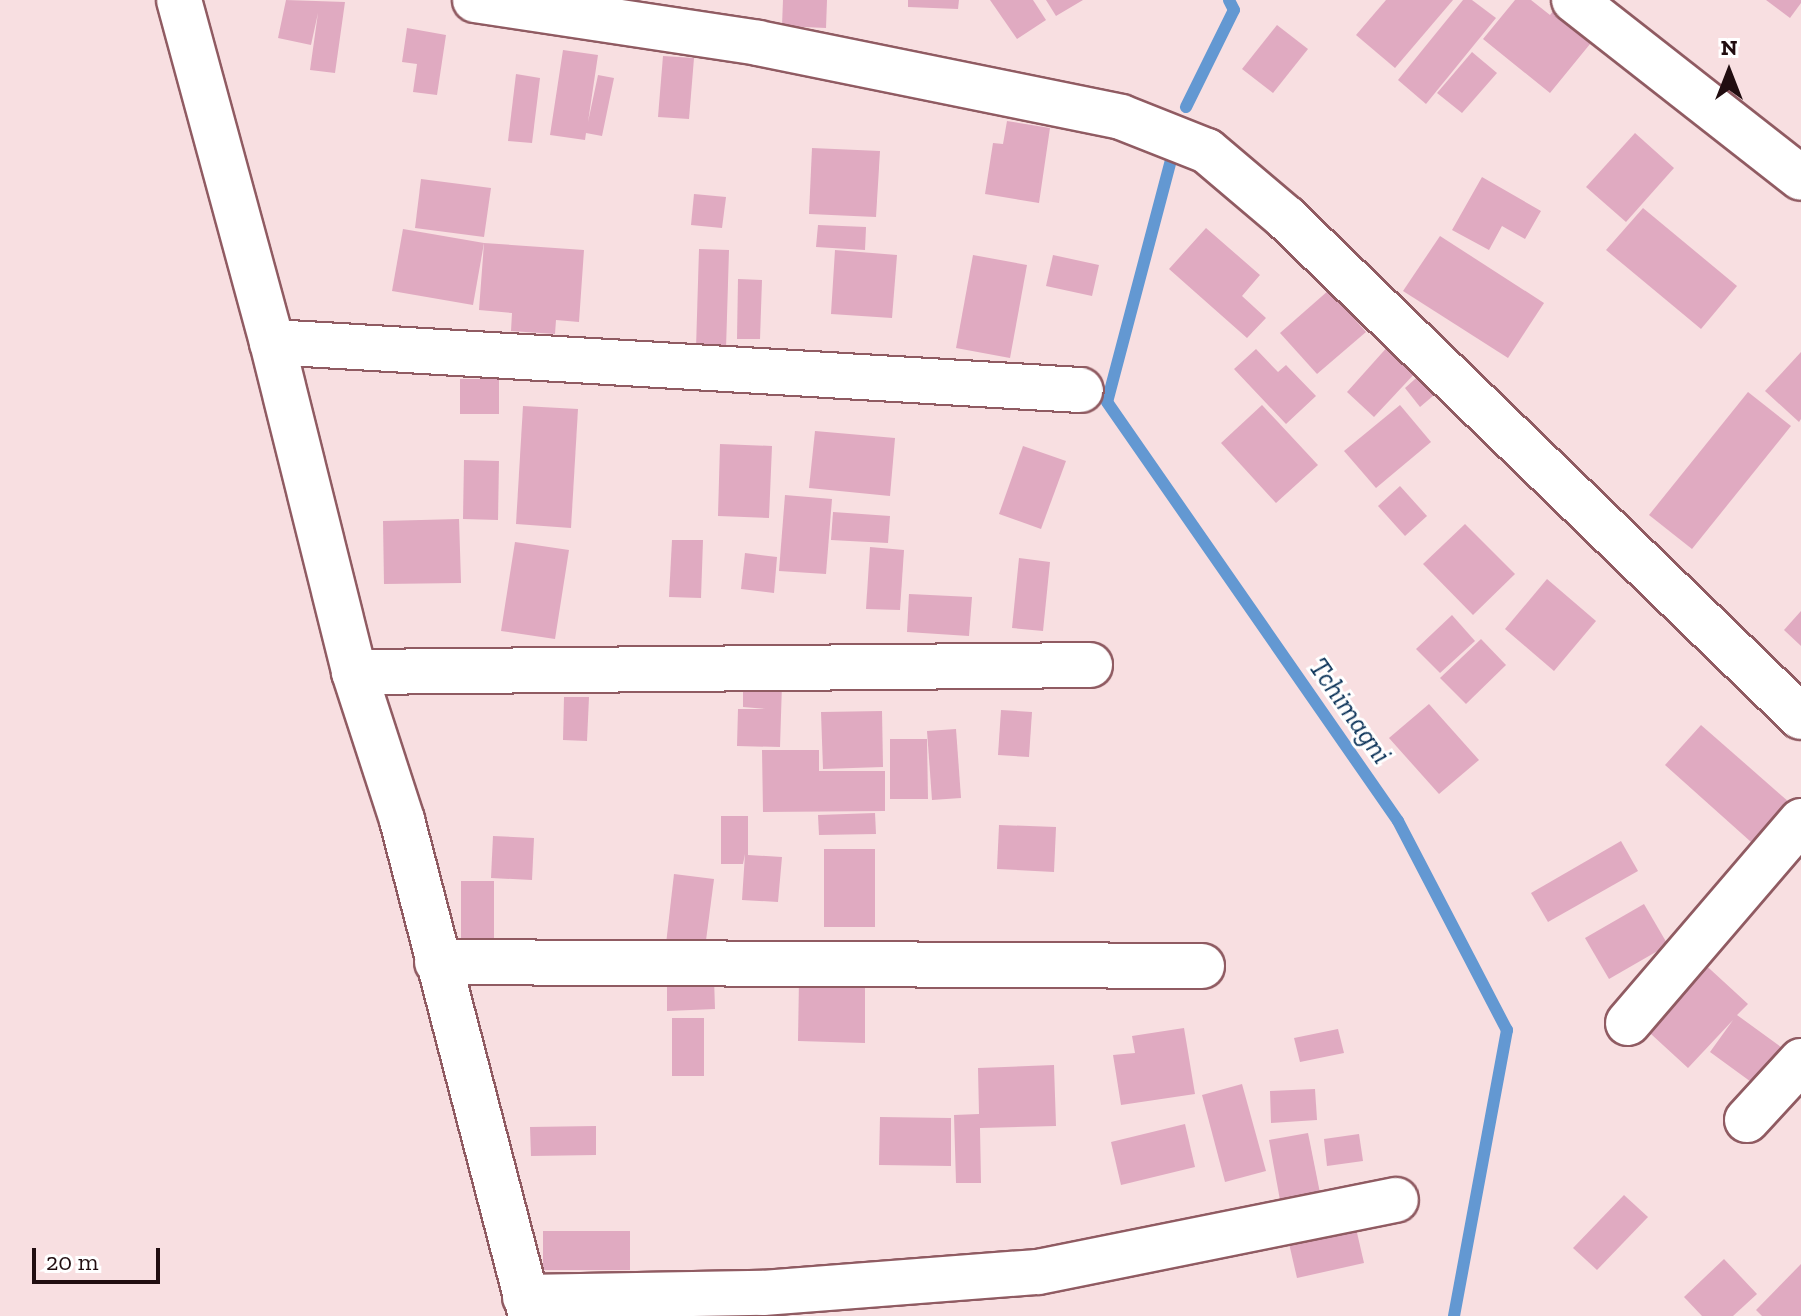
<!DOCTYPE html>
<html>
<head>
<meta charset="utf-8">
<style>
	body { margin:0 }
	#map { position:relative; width:1801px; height:1316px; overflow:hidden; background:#f8dfe1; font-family:"Zilla Slab",serif }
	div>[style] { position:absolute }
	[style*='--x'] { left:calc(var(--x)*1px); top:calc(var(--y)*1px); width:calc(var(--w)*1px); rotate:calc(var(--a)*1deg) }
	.stream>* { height:12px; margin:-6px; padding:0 6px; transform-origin:6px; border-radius:6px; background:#6398d2 }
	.building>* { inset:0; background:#e0aac1 }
	.roads { filter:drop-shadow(2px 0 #905b62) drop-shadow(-2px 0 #905b62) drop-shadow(0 2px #905b62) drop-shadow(0 -2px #905b62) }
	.minor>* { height:44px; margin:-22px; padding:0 22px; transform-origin:22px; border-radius:22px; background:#fff }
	span { translate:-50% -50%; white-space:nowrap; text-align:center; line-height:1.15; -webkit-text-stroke:6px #fff; paint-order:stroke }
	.water-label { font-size:28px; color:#0a3157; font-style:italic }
	.north { position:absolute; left:1689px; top:32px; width:80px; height:80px; -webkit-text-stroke:6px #fff; paint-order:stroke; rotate:0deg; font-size:22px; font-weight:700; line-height:32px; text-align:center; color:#210d10 }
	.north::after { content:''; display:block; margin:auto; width:28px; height:36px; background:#210d10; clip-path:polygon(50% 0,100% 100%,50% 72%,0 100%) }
	.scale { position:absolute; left:32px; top:1248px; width:128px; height:36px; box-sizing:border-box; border:4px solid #210d10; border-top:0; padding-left:10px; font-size:24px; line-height:28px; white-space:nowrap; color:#210d10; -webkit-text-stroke:6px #fff; paint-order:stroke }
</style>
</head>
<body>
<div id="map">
	<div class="stream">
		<i style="--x:1186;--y:107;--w:108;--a:-63.7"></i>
		<i style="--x:1234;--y:10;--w:11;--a:-117"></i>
		<i style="--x:1171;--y:160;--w:250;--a:104.8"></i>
		<i style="--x:1107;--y:402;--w:510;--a:55.22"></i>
		<i style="--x:1398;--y:821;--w:236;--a:62.5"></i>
		<i style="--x:1507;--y:1030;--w:291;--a:100.5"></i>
	</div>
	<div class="building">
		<i style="clip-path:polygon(286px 0,345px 2px,335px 73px,310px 70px,318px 13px,311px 45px,278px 38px)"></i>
		<i style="clip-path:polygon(783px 0,827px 0,826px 28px,782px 26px)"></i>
		<i style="clip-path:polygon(908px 0,959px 0,958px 9px,908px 7px)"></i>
		<i style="clip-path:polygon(990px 0,1033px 0,1046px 20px,1017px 39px)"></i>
		<i style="clip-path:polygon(1046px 0,1083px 0,1056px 16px)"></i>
		<i style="clip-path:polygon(1386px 0,1453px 0,1395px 68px,1356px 35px)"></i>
		<i style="clip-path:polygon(1463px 0,1472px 0,1496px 18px,1426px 104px,1398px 80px)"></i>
		<i style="clip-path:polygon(1515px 0,1531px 0,1550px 15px,1560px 2px,1599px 33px,1550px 93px,1483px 39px)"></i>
		<i style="clip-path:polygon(1766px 0,1801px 0,1801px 3px,1790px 18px)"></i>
		<i style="clip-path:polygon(1277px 25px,1308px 49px,1273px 93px,1242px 69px)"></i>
		<i style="clip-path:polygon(407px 28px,446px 35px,437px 95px,413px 92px,417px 64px,402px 62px)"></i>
		<i style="clip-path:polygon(563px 50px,598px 55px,588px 122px,598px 75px,614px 78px,602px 136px,586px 133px,585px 140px,550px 135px)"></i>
		<i style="clip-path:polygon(1472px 52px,1497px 73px,1462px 113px,1437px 93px)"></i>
		<i style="clip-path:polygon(663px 56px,694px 58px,689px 119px,658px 117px)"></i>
		<i style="clip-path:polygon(516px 74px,540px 78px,532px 143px,508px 141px)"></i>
		<i style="clip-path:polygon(1007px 121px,1050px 128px,1039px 203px,985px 194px,993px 143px,1003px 144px)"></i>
		<i style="clip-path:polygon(1635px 133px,1674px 168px,1626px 222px,1586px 187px)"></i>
		<i style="clip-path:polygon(812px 148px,880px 151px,876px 217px,809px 214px)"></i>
		<i style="clip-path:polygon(1482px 177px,1541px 211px,1525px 239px,1502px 226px,1489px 250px,1452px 230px)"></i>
		<i style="clip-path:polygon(421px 179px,491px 188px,484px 237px,415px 228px)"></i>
		<i style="clip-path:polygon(694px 194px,726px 197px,722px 228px,691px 225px)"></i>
		<i style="clip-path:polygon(1643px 208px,1737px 286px,1701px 329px,1606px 250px)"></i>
		<i style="clip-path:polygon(818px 225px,866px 227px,865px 250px,816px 247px)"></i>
		<i style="clip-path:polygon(1206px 228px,1260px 275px,1242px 296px,1266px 318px,1247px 338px,1169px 269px)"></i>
		<i style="clip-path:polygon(403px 229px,484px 243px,473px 305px,392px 291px)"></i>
		<i style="clip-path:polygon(1440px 236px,1544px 303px,1508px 358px,1403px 291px)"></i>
		<i style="clip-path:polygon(484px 243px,584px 250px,579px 322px,556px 320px,555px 334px,511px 331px,512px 313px,479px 310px)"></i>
		<i style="clip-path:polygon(699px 249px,729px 250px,726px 349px,696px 349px)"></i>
		<i style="clip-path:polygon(835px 250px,897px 255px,892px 318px,831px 314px)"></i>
		<i style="clip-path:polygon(973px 255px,1027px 265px,1010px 358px,956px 348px)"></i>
		<i style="clip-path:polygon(1053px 255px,1099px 265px,1092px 296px,1046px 286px)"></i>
		<i style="clip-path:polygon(738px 279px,762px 280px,760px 339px,737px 339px)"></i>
		<i style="clip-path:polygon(1329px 290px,1366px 332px,1317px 374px,1280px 333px)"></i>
		<i style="clip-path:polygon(1390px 344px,1418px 370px,1374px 417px,1347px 392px)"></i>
		<i style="clip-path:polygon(1256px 349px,1278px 372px,1286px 365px,1316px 396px,1286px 424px,1234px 369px)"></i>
		<i style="clip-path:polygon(1801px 352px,1801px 419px,1799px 422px,1765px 391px)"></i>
		<i style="clip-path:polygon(1424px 371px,1440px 390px,1420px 407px,1405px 388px)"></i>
		<i style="clip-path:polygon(460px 379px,499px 379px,499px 414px,460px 414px)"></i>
		<i style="clip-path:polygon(1748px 392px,1791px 426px,1692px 549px,1649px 515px)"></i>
		<i style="clip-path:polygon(1262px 405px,1318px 465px,1276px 503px,1221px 443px)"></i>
		<i style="clip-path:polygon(1400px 405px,1431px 442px,1376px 488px,1344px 451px)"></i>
		<i style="clip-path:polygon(523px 406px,578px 409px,571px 528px,516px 524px)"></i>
		<i style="clip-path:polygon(815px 431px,895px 438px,890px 496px,809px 488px)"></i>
		<i style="clip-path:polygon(720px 444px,772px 446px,769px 518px,718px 516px)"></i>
		<i style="clip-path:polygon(1023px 446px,1066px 461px,1041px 529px,999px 514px)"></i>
		<i style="clip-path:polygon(464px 460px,499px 461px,498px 520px,463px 519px)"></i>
		<i style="clip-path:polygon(1400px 486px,1427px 516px,1405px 536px,1378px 506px)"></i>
		<i style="clip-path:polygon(785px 495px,832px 499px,826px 574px,779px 571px)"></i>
		<i style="clip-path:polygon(833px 512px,890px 516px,888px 543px,831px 540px)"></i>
		<i style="clip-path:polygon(459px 519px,461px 583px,384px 584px,383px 521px)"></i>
		<i style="clip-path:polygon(1465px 524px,1515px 574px,1473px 615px,1423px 564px)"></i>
		<i style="clip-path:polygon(672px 540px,703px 540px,701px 598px,669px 597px)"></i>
		<i style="clip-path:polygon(515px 542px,569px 550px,555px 639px,501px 631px)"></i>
		<i style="clip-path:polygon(870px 547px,904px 550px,900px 610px,866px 609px)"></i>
		<i style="clip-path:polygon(745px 553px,777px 557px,774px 593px,741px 589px)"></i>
		<i style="clip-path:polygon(1019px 558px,1050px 562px,1043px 631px,1012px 628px)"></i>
		<i style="clip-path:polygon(1547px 579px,1596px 621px,1554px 671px,1505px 629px)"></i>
		<i style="clip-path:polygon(909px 594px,972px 597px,969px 636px,907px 632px)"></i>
		<i style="clip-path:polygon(1801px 611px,1801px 646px,1784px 630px)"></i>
		<i style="clip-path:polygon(1452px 615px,1475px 641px,1440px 673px,1416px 649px)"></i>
		<i style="clip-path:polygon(1481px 639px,1506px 665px,1466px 704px,1440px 678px)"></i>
		<i style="clip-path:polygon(743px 683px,782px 684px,780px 747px,737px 746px,738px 709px,766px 709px,743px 707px)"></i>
		<i style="clip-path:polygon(564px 697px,589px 697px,587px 741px,563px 740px)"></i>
		<i style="clip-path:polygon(1429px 704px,1479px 760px,1439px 794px,1389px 738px)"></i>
		<i style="clip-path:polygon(1001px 710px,1032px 712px,1029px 757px,998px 755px)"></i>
		<i style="clip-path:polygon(882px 711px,883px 767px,823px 769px,821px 712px)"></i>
		<i style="clip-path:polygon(1701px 725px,1797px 809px,1760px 850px,1665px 765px)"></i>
		<i style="clip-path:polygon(956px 729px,961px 798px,932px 800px,927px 731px)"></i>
		<i style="clip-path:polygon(890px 739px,927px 739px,928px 799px,890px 799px)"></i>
		<i style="clip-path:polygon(762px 750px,819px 750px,819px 771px,885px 771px,885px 811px,763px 812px)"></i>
		<i style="clip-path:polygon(875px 813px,876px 834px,819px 835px,818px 815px)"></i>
		<i style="clip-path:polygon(721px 816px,748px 816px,748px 855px,782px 857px,778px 902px,742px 900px,745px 854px,743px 864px,721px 864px)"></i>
		<i style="clip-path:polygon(999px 825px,1056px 827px,1054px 872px,997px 869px)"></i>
		<i style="clip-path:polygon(493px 836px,534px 838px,532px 880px,491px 878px)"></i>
		<i style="clip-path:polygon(1621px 841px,1638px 871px,1548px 922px,1531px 893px)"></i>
		<i style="clip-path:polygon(824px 849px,875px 849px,875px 927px,824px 927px)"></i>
		<i style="clip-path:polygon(674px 874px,714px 879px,705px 948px,666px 944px)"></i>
		<i style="clip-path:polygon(461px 881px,494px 881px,494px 939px,461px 939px)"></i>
		<i style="clip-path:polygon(1644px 904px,1668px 945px,1609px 979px,1585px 938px)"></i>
		<i style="clip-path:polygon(1699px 959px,1748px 1004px,1737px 1015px,1785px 1050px,1758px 1087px,1710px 1052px,1733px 1020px,1688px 1068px,1639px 1023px)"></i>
		<i style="clip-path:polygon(714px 978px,715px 1009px,667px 1011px,667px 979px)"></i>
		<i style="clip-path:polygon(799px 979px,865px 980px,865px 1043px,798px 1041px)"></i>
		<i style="clip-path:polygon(672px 1018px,704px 1018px,704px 1076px,672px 1076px)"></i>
		<i style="clip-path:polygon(1184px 1028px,1195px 1094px,1121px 1105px,1113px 1055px,1135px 1053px,1132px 1036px)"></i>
		<i style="clip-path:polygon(1338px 1029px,1344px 1053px,1300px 1062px,1294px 1038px)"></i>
		<i style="clip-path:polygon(1054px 1065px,1056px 1126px,980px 1128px,981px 1183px,956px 1183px,954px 1115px,979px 1114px,978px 1068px)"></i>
		<i style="clip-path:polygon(1242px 1084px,1266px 1171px,1225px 1182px,1202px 1095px)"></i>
		<i style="clip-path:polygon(1315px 1089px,1317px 1120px,1271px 1123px,1270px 1091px)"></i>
		<i style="clip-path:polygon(880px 1117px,951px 1118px,951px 1166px,879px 1165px)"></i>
		<i style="clip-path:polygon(1185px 1124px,1195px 1167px,1121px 1185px,1111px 1142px)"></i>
		<i style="clip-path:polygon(596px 1126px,596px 1155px,531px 1156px,530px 1127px)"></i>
		<i style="clip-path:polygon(1308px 1133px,1320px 1193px,1280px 1200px,1269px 1140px)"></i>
		<i style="clip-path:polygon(1359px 1134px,1363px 1161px,1327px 1166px,1324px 1139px)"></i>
		<i style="clip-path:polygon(1624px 1195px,1648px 1217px,1597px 1270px,1573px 1248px)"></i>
		<i style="clip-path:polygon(1355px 1224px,1364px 1263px,1297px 1278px,1288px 1239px)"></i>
		<i style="clip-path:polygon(543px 1231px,630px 1231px,630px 1270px,543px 1270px)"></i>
		<i style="clip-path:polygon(1724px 1259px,1757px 1294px,1733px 1316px,1702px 1316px,1684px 1297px)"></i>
		<i style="clip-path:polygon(1801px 1264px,1801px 1316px,1762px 1316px,1756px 1310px)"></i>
	</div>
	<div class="roads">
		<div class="minor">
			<i style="--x:179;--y:0;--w:354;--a:74.8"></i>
			<i style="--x:272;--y:342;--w:340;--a:76"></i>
			<i style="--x:354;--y:672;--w:156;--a:72"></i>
			<i style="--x:402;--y:820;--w:513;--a:75.42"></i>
			<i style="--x:475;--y:0;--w:286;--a:8.6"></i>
			<i style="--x:758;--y:43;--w:370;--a:11.5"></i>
			<i style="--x:1121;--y:117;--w:92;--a:21.6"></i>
			<i style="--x:1207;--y:151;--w:104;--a:40.3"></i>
			<i style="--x:1286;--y:218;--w:717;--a:44.1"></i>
			<i style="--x:1574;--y:0;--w:288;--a:38.1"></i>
			<i style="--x:272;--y:342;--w:810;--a:3.4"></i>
			<i style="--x:354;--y:672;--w:736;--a:-0.54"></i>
			<i style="--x:437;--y:962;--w:765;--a:0.3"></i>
			<i style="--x:1628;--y:1023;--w:266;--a:-49.4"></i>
			<i style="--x:1747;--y:1120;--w:80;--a:-47.5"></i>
			<i style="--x:525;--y:1297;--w:238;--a:-1"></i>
			<i style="--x:763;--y:1293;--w:276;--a:-4.4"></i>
			<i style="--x:1038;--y:1272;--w:365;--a:-11.4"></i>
		</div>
	</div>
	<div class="water-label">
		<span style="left:1350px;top:711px;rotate:55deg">Tchimagni</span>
	</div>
	<div class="north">N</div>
	<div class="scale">20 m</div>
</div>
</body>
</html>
